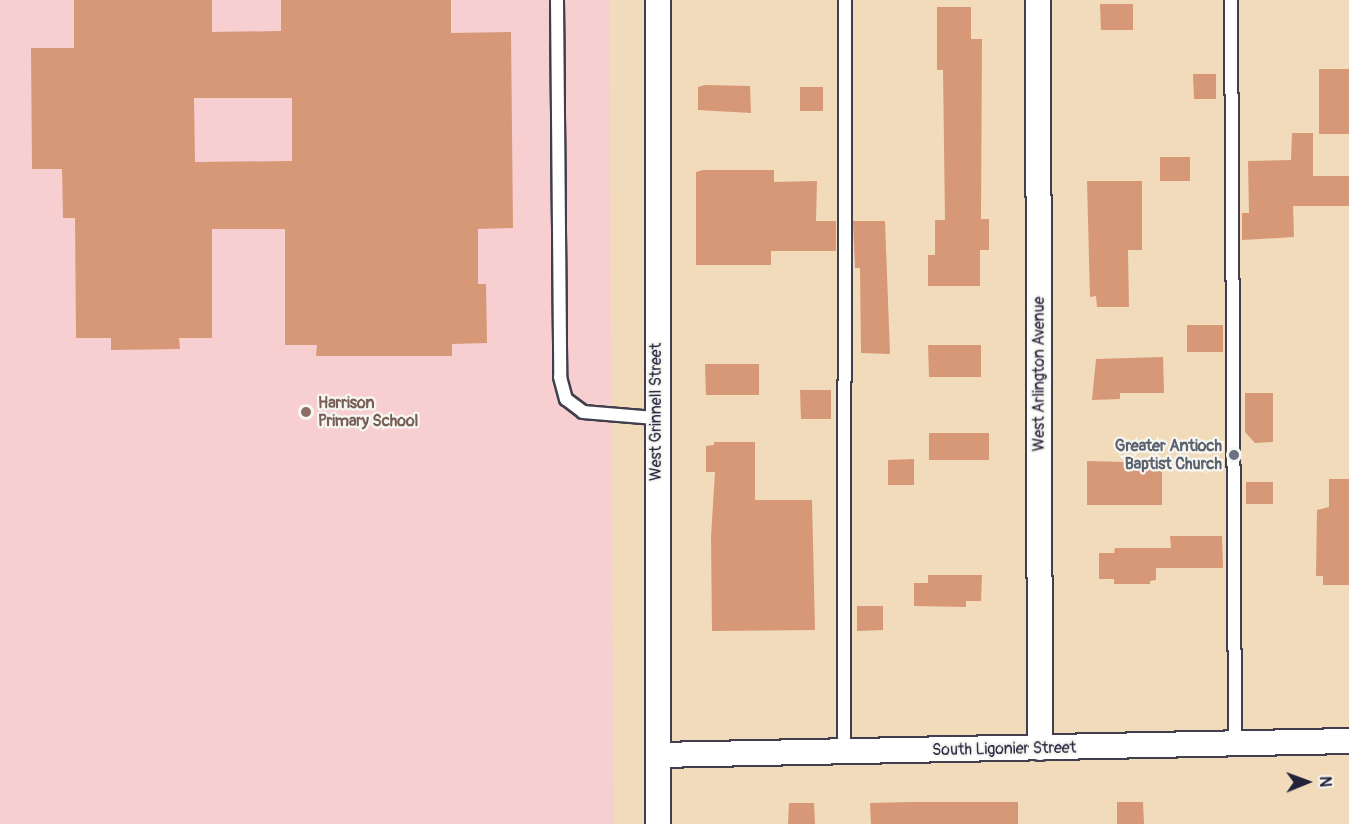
<!DOCTYPE html>
<html>
<head>
<meta charset="utf-8">
<style>
	body { margin:0 }
	#map { position:relative; width:1349px; height:824px; overflow:hidden; background:#f1dbba; font-family:Pangolin,sans-serif }
	div>[style] { position:absolute }
	[style*='--x'] { left:calc(var(--x)*1px); top:calc(var(--y)*1px); width:calc(var(--w)*1px); rotate:calc(var(--a)*1deg) }
	.built>* { inset:0; background:#f7cfd1 }
	.building>* { inset:0; background:#d69877 }
	.roads { filter:drop-shadow(2px 0 #413e4e) drop-shadow(-2px 0 #413e4e) drop-shadow(0 2px #413e4e) drop-shadow(0 -2px #413e4e) }
	.service>* { height:12px; margin:-6px; padding:0 6px; transform-origin:6px; border-radius:6px; background:#fff }
	.minor>* { height:24px; margin:-12px; padding:0 12px; transform-origin:12px; border-radius:12px; background:#fff }
	.dots>* { width:16px; height:16px; translate:-50% -50%; box-sizing:border-box; border:3px solid #f6f6f2; border-radius:50% }
	span { translate:-50% -50%; white-space:nowrap; text-align:center; line-height:1.15; -webkit-text-stroke:4.5px #f6f6f2; paint-order:stroke }
	.street-label { font-size:16px; color:#22223b }
	.education-label { font-size:16px; color:#785e54; font-weight:700 }
	.left { translate:0 -50%; text-align:left }
	.worship-label { font-size:16px; color:#5b616d; font-weight:700 }
	.right { translate:-100% -50%; text-align:right }
	.north { position:absolute; left:1277px; top:752px; width:60px; height:60px; -webkit-text-stroke:4px #f6f6f2; paint-order:stroke; rotate:89deg; font-size:16px; font-weight:700; line-height:24px; text-align:center; color:#22223b }
	.north::after { content:''; display:block; margin:auto; width:21px; height:27px; background:#22223b; clip-path:polygon(50% 0,100% 100%,50% 72%,0 100%) }
</style>
</head>
<body>
<div id="map">
	<div class="built">
		<i style="clip-path:polygon(0 0,609px 0,614px 824px,0 824px)"></i>
	</div>
	<div class="building">
		<i style="clip-path:polygon(evenodd,74px 0,212px 0,212px 32px,281px 31px,281px 0,451px 0,451px 33px,511px 32px,513px 228px,478px 229px,478px 284px,486px 284px,487px 343px,452px 344px,452px 356px,316px 356px,317px 345px,285px 345px,285px 229px,212px 229px,212px 338px,179px 338px,180px 349px,111px 350px,111px 338px,76px 338px,75px 218px,63px 218px,62px 169px,32px 169px,31px 48px,74px 48px,74px 0,194px 98px,292px 98px,292px 161px,195px 162px,194px 98px)"></i>
		<i style="clip-path:polygon(1100px 4px,1133px 4px,1133px 30px,1101px 30px)"></i>
		<i style="clip-path:polygon(937px 7px,971px 7px,971px 39px,982px 39px,981px 219px,989px 219px,989px 250px,980px 250px,980px 286px,928px 286px,928px 255px,935px 255px,935px 220px,945px 220px,943px 70px,937px 70px)"></i>
		<i style="clip-path:polygon(1319px 69px,1349px 69px,1349px 134px,1319px 134px)"></i>
		<i style="clip-path:polygon(1193px 74px,1216px 74px,1216px 99px,1194px 99px)"></i>
		<i style="clip-path:polygon(705px 85px,750px 86px,751px 113px,698px 110px,698px 87px)"></i>
		<i style="clip-path:polygon(800px 87px,823px 87px,823px 111px,800px 111px)"></i>
		<i style="clip-path:polygon(1292px 133px,1313px 133px,1313px 176px,1349px 176px,1349px 206px,1293px 206px,1294px 237px,1242px 240px,1242px 213px,1249px 213px,1248px 161px,1291px 160px)"></i>
		<i style="clip-path:polygon(1160px 157px,1190px 157px,1190px 181px,1160px 181px)"></i>
		<i style="clip-path:polygon(703px 170px,774px 170px,774px 182px,817px 181px,816px 221px,836px 221px,836px 251px,771px 251px,771px 265px,696px 265px,696px 172px)"></i>
		<i style="clip-path:polygon(1087px 181px,1142px 181px,1142px 250px,1128px 250px,1129px 307px,1097px 307px,1096px 296px,1090px 297px)"></i>
		<i style="clip-path:polygon(853px 221px,885px 221px,890px 354px,861px 353px,860px 268px,855px 268px)"></i>
		<i style="clip-path:polygon(1187px 325px,1223px 325px,1223px 352px,1187px 352px)"></i>
		<i style="clip-path:polygon(928px 345px,981px 345px,981px 377px,929px 377px)"></i>
		<i style="clip-path:polygon(1163px 357px,1164px 393px,1120px 393px,1120px 399px,1092px 400px,1096px 359px)"></i>
		<i style="clip-path:polygon(705px 364px,759px 364px,759px 395px,706px 395px)"></i>
		<i style="clip-path:polygon(800px 390px,831px 390px,831px 419px,801px 419px)"></i>
		<i style="clip-path:polygon(1245px 393px,1273px 393px,1273px 442px,1255px 443px,1245px 432px)"></i>
		<i style="clip-path:polygon(929px 433px,989px 433px,989px 460px,929px 460px)"></i>
		<i style="clip-path:polygon(714px 442px,755px 442px,755px 500px,812px 500px,815px 630px,712px 631px,711px 537px,715px 472px,706px 472px,706px 446px,714px 445px)"></i>
		<i style="clip-path:polygon(914px 459px,914px 485px,888px 485px,888px 460px)"></i>
		<i style="clip-path:polygon(1087px 461px,1162px 463px,1162px 505px,1087px 505px)"></i>
		<i style="clip-path:polygon(1329px 479px,1349px 479px,1349px 585px,1323px 585px,1323px 576px,1316px 576px,1317px 510px,1329px 507px)"></i>
		<i style="clip-path:polygon(1246px 482px,1273px 482px,1273px 504px,1246px 504px)"></i>
		<i style="clip-path:polygon(1170px 536px,1222px 536px,1223px 568px,1156px 568px,1156px 580px,1150px 581px,1150px 584px,1114px 584px,1114px 579px,1099px 579px,1099px 553px,1114px 553px,1115px 548px,1171px 548px)"></i>
		<i style="clip-path:polygon(928px 575px,982px 575px,981px 601px,966px 601px,966px 607px,914px 606px,914px 583px,928px 583px)"></i>
		<i style="clip-path:polygon(857px 606px,883px 606px,883px 630px,857px 631px)"></i>
		<i style="clip-path:polygon(911px 802px,1018px 802px,1018px 824px,871px 824px,870px 803px)"></i>
		<i style="clip-path:polygon(1117px 802px,1143px 802px,1144px 824px,1117px 824px)"></i>
		<i style="clip-path:polygon(789px 803px,814px 803px,815px 824px,788px 824px)"></i>
	</div>
	<div class="roads">
		<div class="service">
			<i style="--x:557;--y:0;--w:377;--a:89.5"></i>
			<i style="--x:560;--y:377;--w:23;--a:75"></i>
			<i style="--x:566;--y:399;--w:21;--a:37"></i>
			<i style="--x:583;--y:412;--w:72;--a:4.8"></i>
			<i style="--x:1231;--y:0;--w:744;--a:89.69"></i>
			<i style="--x:844;--y:752;--w:752;--a:-89.92"></i>
		</div>
		<div class="minor">
			<i style="--x:658;--y:0;--w:824;--a:90"></i>
			<i style="--x:1038;--y:0;--w:748;--a:89.85"></i>
			<i style="--x:658;--y:755;--w:691;--a:-1.16"></i>
		</div>
	</div>
	<div class="dots">
		<i style="left:306px;top:412px;background:#8d6e63"></i>
		<i style="left:1234px;top:455px;background:#6b7280"></i>
	</div>
	<div class="street-label">
		<span style="left:1039px;top:374px;rotate:-90deg">West Arlington Avenue</span>
		<span style="left:656px;top:412px;rotate:-90deg">West Grinnell Street</span>
		<span style="left:1004px;top:749px;rotate:-1deg">South Ligonier Street</span>
	</div>
	<div class="education-label">
		<span class="left" style="left:318px;top:412px">Harrison<br>Primary School</span>
	</div>
	<div class="worship-label">
		<span class="right" style="left:1222px;top:455px">Greater Antioch<br>Baptist Church</span>
	</div>
	<div class="north">N</div>
</div>
</body>
</html>
